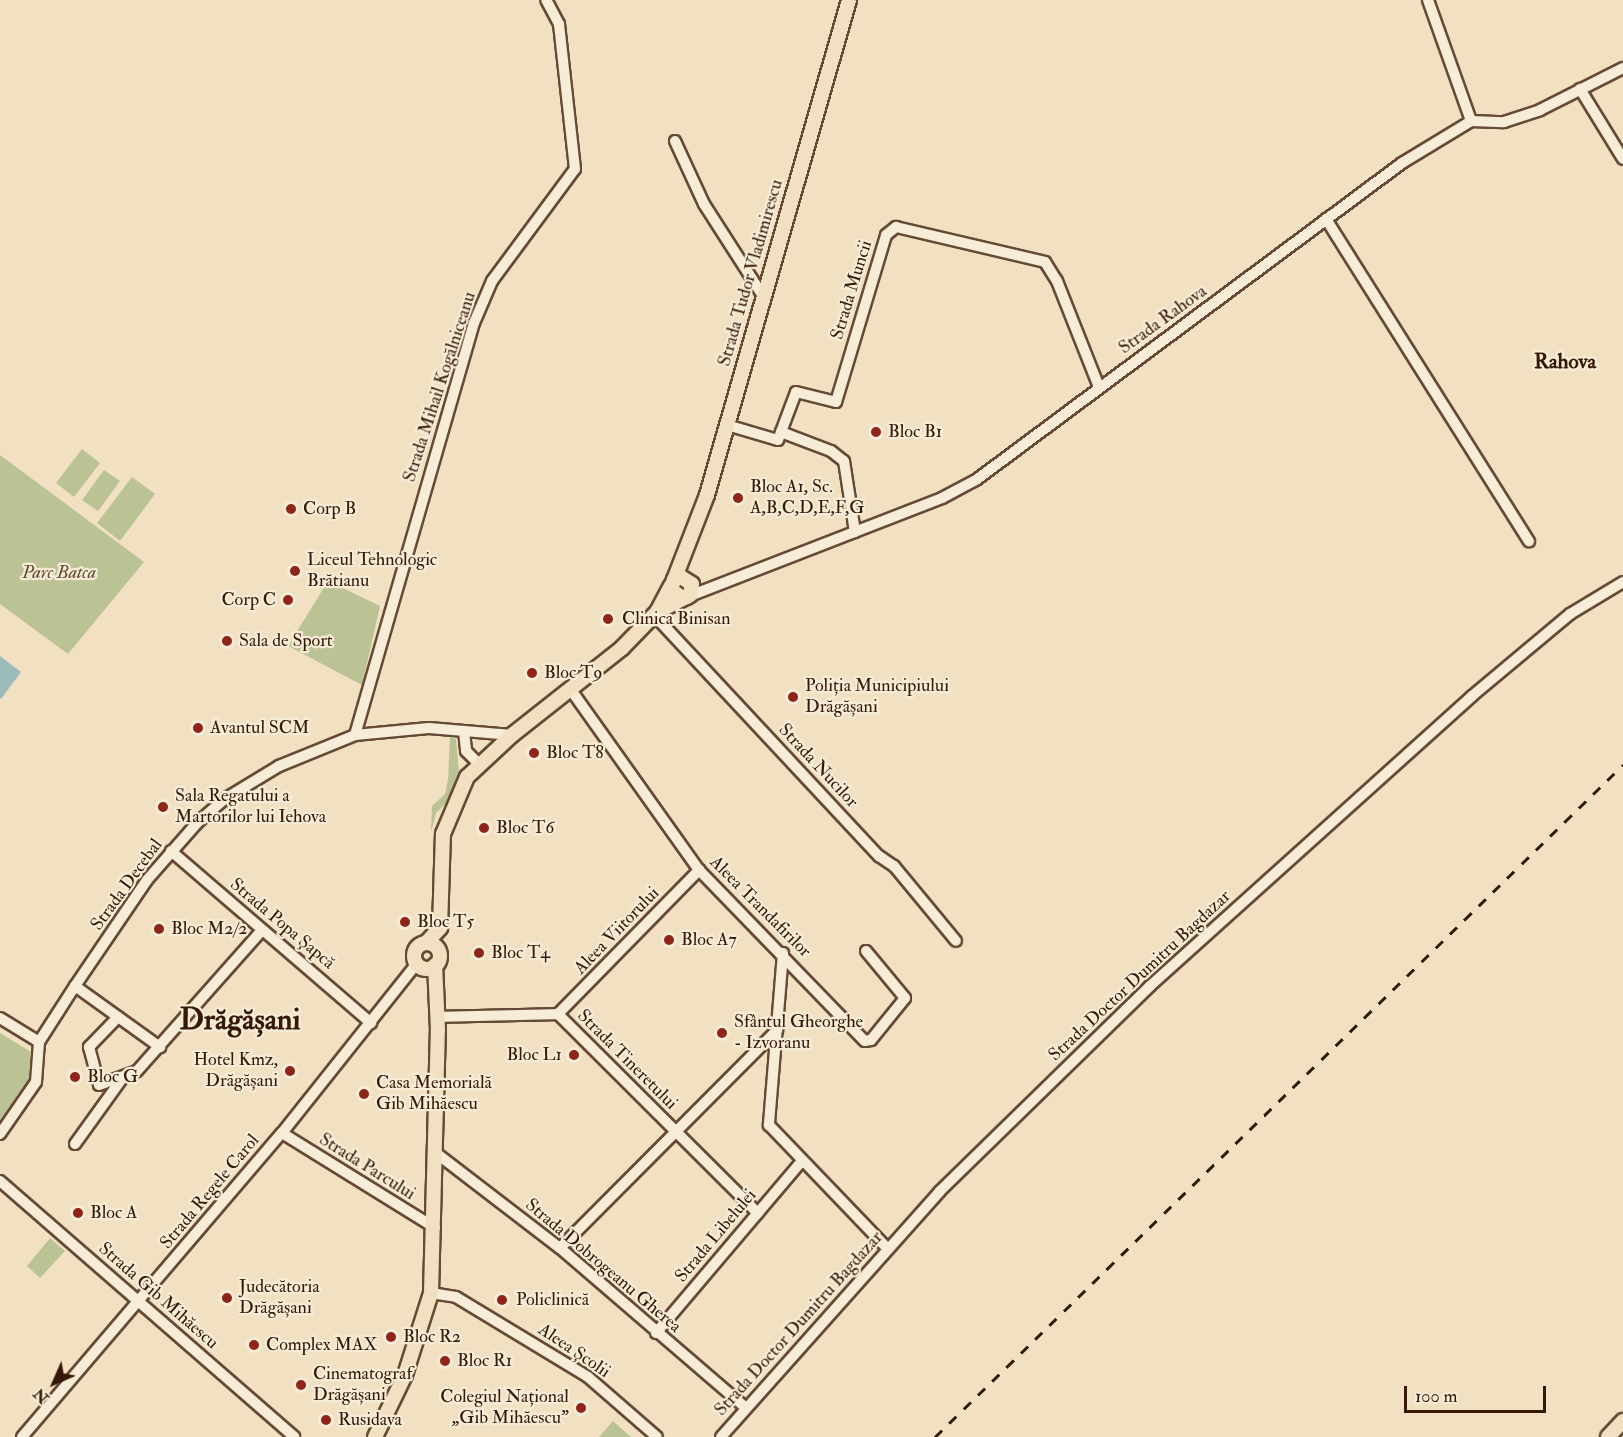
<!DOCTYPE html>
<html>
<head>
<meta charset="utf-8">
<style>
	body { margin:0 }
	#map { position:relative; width:1623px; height:1437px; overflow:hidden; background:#f1e1c2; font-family:"IM FELL Double Pica",serif }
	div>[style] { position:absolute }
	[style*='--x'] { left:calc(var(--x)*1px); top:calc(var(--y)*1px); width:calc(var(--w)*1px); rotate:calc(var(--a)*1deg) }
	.green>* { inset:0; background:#bbc293 }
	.water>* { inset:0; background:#9bbcb8 }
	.roads { filter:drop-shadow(2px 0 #664a35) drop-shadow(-2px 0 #664a35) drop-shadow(0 2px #664a35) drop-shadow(0 -2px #664a35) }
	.minor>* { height:10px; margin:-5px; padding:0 5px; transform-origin:5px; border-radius:5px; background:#f6ecd7 }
	.major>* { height:14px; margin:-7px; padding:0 7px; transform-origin:7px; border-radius:7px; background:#f1e1c2 }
	.major>.ring { margin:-7px; padding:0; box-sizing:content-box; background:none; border:14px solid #f1e1c2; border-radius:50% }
	.rail>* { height:3px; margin-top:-1.5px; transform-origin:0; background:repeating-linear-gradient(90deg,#371806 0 10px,transparent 0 20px) }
	.dots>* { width:16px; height:16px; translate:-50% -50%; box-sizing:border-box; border:3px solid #f6ecd7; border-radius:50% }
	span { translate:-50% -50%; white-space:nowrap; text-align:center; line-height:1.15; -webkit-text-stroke:4.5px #f6ecd7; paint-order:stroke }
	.street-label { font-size:18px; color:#371806 }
	.poi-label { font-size:18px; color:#371806 }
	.left { translate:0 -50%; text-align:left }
	.right { translate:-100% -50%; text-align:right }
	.park-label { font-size:18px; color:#5f4b30; font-style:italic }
	.quarter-label { font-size:21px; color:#371806; font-weight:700 }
	.town-label { font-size:30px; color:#371806; font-weight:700 }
	.north { position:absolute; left:24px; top:1353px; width:60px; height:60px; -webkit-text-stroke:4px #f6ecd7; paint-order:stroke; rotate:225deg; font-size:16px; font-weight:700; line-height:24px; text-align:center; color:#371806 }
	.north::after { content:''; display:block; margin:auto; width:21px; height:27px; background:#371806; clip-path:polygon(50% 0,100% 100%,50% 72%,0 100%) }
	.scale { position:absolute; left:1404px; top:1386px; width:142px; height:27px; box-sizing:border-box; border:3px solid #371806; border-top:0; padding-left:8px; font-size:18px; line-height:21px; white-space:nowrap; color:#371806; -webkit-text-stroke:4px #f6ecd7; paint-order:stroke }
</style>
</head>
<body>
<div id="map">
	<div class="green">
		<i style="clip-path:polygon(82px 449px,100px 463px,74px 497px,56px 483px)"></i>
		<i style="clip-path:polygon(0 455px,144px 562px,68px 654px,0 604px)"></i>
		<i style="clip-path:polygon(104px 470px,120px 481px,98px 511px,82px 500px)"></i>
		<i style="clip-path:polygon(132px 477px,155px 494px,120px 541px,97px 523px)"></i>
		<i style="clip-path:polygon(328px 581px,380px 606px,362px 685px,288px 646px)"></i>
		<i style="clip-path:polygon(450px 737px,456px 739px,459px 773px,448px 801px,436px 813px,431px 832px,432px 806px,445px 794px,448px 780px)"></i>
		<i style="clip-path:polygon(0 1033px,31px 1052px,29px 1079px,0 1120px)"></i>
		<i style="clip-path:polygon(50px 1238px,65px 1251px,40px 1278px,27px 1266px)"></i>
		<i style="clip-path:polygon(613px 1421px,631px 1437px,599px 1437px)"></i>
	</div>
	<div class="water">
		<i style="clip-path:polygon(0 656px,21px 672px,1px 699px,0 698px)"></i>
	</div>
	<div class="roads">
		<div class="minor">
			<i style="--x:1428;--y:0;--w:128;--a:70.4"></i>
			<i style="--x:1580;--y:89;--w:82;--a:58.4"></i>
			<i style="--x:675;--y:141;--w:69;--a:65.3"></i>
			<i style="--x:704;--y:204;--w:109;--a:57.3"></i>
			<i style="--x:1326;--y:219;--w:381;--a:57.8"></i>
			<i style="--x:727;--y:425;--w:53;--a:16.4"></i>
			<i style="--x:778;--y:440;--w:51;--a:-69.4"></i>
			<i style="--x:796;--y:392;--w:41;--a:14"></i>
			<i style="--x:836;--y:402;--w:174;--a:-73.3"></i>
			<i style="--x:886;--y:235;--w:13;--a:-39"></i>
			<i style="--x:896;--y:227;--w:153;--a:13.2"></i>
			<i style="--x:1045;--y:262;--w:22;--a:58"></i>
			<i style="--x:1057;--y:281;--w:114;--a:68.4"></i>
			<i style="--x:781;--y:432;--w:53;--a:20.8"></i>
			<i style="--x:831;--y:451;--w:16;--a:38"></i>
			<i style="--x:844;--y:461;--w:72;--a:81.2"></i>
			<i style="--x:687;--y:597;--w:274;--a:-21.2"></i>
			<i style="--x:942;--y:498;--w:38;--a:-28"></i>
			<i style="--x:976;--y:480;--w:531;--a:-36.65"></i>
			<i style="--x:1402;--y:163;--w:81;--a:-31.3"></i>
			<i style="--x:1471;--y:121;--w:33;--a:2"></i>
			<i style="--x:1504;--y:122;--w:38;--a:-18"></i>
			<i style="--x:1540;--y:110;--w:93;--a:-26.8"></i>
			<i style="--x:654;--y:615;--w:330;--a:47"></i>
			<i style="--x:879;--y:856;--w:18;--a:34"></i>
			<i style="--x:894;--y:866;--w:97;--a:50.4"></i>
			<i style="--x:571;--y:690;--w:221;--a:54.6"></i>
			<i style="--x:699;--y:870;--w:238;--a:45.9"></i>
			<i style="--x:865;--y:1041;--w:6;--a:-9"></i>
			<i style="--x:871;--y:1040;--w:54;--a:-51"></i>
			<i style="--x:905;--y:998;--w:61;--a:-129.7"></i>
			<i style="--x:464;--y:731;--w:20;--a:84"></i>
			<i style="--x:466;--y:751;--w:17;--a:45"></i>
			<i style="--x:355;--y:735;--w:429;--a:-73.9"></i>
			<i style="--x:474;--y:323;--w:46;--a:-66.8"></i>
			<i style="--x:492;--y:281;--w:139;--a:-53.5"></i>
			<i style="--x:575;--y:169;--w:146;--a:-96.3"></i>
			<i style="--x:559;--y:24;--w:27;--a:-118"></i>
			<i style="--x:171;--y:851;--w:264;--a:40.7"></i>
			<i style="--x:783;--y:953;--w:173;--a:94.7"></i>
			<i style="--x:769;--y:1125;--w:172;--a:46.2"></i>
			<i style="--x:75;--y:986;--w:105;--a:35.7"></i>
			<i style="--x:558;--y:1014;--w:202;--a:-45.6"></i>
			<i style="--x:118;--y:1017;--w:42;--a:134"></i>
			<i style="--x:89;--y:1047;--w:39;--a:75"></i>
			<i style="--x:99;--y:1085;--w:40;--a:-20.2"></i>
			<i style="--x:137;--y:1071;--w:188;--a:-48.4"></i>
			<i style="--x:438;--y:1017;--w:120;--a:-1.4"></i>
			<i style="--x:558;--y:1014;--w:282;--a:44.9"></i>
			<i style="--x:0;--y:1018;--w:46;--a:31.6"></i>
			<i style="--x:282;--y:1133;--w:180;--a:31.8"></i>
			<i style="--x:0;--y:1134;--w:63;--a:-55.3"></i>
			<i style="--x:36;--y:1082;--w:40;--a:-85.7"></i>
			<i style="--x:39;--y:1042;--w:67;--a:-57.3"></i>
			<i style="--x:75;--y:986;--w:128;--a:-55.8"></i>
			<i style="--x:147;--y:880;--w:76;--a:-48.7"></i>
			<i style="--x:197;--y:823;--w:35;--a:-41"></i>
			<i style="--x:223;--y:800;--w:66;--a:-31.3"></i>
			<i style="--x:279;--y:766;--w:82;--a:-22.2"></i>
			<i style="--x:355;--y:735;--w:74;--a:-5.4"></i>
			<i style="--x:429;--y:728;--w:83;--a:4.8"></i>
			<i style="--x:75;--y:1144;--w:79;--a:-54.3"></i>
			<i style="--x:436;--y:1153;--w:156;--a:37.5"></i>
			<i style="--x:560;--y:1248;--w:245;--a:40.7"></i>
			<i style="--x:0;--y:1181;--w:390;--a:41"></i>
			<i style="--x:560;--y:1248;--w:308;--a:-45.1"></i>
			<i style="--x:431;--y:1293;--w:25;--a:9"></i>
			<i style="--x:456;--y:1297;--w:154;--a:31.2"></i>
			<i style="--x:588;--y:1377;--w:91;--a:41"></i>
			<i style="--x:656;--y:1333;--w:226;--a:-49.7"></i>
			<i style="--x:22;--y:1437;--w:400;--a:-49.5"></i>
			<i style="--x:282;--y:1133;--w:217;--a:-51.5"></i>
			<i style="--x:721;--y:1437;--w:329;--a:-48.3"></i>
			<i style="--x:940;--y:1191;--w:293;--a:-44.3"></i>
			<i style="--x:1150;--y:986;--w:433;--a:-42"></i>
			<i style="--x:1472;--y:696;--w:128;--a:-39.9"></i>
			<i style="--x:1570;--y:614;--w:62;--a:-31.1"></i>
		</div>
		<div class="major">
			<i style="--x:674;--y:580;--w:91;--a:-68.8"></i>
			<i style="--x:707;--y:495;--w:515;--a:-73.99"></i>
			<i style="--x:657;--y:612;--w:34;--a:-27"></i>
			<i style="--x:687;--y:597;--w:4;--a:-34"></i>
			<i style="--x:690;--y:595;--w:11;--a:-80"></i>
			<i style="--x:692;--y:584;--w:13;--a:-148"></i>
			<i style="--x:681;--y:577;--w:8;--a:157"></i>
			<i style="--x:674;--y:580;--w:10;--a:107"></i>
			<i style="--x:671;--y:590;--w:14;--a:34"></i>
			<i style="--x:426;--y:943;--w:21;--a:-47"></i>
			<i style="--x:440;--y:928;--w:94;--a:-88.2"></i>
			<i style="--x:443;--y:834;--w:62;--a:-67.2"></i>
			<i style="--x:467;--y:777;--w:62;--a:-43"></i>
			<i style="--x:512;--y:735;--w:140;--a:-38.3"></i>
			<i style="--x:622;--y:648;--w:50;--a:-45.8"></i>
			<i style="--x:657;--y:612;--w:30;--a:-62"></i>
			<i class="ring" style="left:414px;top:943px;width:12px;height:12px"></i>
			<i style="--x:375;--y:1437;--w:69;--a:-64.2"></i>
			<i style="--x:405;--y:1375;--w:86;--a:-72.4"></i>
			<i style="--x:431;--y:1293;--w:263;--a:-88.5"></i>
			<i style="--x:438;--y:1030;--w:65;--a:-92.6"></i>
			<i style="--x:1608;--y:1437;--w:22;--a:-47"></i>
		</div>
	</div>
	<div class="rail">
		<i style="--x:935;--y:1437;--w:962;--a:-44.33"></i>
	</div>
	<div class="dots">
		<i style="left:876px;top:432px;background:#8f2418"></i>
		<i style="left:738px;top:498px;background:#8f2418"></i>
		<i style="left:291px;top:509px;background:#8f2418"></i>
		<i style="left:295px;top:571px;background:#8f2418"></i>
		<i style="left:288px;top:600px;background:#8f2418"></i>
		<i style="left:608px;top:619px;background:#8f2418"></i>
		<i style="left:227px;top:641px;background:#8f2418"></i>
		<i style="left:532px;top:673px;background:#8f2418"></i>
		<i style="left:793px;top:697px;background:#8f2418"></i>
		<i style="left:198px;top:728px;background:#8f2418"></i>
		<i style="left:534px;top:753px;background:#8f2418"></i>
		<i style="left:163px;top:807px;background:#8f2418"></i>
		<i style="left:484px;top:828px;background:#8f2418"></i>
		<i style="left:405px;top:922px;background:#8f2418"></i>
		<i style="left:159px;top:929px;background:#8f2418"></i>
		<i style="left:669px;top:940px;background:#8f2418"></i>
		<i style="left:479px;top:953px;background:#8f2418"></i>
		<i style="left:722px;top:1033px;background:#8f2418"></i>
		<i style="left:574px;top:1055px;background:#8f2418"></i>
		<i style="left:290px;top:1071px;background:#8f2418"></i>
		<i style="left:75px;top:1077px;background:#8f2418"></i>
		<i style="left:364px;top:1094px;background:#8f2418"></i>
		<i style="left:78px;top:1213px;background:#8f2418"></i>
		<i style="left:227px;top:1298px;background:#8f2418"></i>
		<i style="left:502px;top:1300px;background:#8f2418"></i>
		<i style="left:391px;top:1337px;background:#8f2418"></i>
		<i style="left:254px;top:1345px;background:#8f2418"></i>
		<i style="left:445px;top:1361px;background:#8f2418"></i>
		<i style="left:301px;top:1385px;background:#8f2418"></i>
		<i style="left:581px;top:1408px;background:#8f2418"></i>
		<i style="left:326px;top:1420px;background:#8f2418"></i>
	</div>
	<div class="street-label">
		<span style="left:751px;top:273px;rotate:-74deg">Strada Tudor Vladimirescu</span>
		<span style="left:852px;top:290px;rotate:-73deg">Strada Muncii</span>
		<span style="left:1163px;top:320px;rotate:-36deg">Strada Rahova</span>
		<span style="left:440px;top:387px;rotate:-72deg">Strada Mihail Kogălniceanu</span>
		<span style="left:818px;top:766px;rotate:47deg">Strada Nucilor</span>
		<span style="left:127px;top:885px;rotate:-54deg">Strada Decebal</span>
		<span style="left:760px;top:907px;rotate:45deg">Aleea Trandafirilor</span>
		<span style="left:282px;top:924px;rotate:40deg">Strada Popa Șapcă</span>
		<span style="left:617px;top:931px;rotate:-46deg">Aleea Viitorului</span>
		<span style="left:1140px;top:976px;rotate:-43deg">Strada Doctor Dumitru Bagdazar</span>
		<span style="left:627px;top:1060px;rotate:45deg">Strada Tineretului</span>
		<span style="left:367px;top:1167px;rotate:32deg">Strada Parcului</span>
		<span style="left:210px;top:1192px;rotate:-50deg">Strada Regele Carol</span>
		<span style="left:716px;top:1236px;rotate:-50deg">Strada Libelulei</span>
		<span style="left:603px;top:1266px;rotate:40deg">Strada Dobrogeanu Gherea</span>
		<span style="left:158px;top:1296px;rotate:41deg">Strada Gib Mihăescu</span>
		<span style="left:799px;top:1324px;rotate:-48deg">Strada Doctor Dumitru Bagdazar</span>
		<span style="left:574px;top:1351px;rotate:34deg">Aleea Școlii</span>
	</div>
	<div class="poi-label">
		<span class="left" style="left:888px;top:432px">Bloc B1</span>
		<span class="left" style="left:750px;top:498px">Bloc A1, Sc.<br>A,B,C,D,E,F,G</span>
		<span class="left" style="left:303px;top:509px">Corp B</span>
		<span class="left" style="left:307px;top:571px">Liceul Tehnologic<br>Brătianu</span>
		<span class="right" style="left:276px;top:600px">Corp C</span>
		<span class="left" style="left:622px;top:619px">Clinica Binisan</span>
		<span class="left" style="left:239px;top:641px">Sala de Sport</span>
		<span class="left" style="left:544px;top:673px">Bloc T9</span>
		<span class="left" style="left:805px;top:697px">Poliția Municipiului<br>Drăgășani</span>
		<span class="left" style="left:210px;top:728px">Avantul SCM</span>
		<span class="left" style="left:546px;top:753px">Bloc T8</span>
		<span class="left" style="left:175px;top:807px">Sala Regatului a<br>Martorilor lui Iehova</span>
		<span class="left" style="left:496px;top:828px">Bloc T6</span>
		<span class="left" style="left:417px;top:922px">Bloc T5</span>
		<span class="left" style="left:171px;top:929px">Bloc M2/2</span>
		<span class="left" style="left:681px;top:940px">Bloc A7</span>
		<span class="left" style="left:491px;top:953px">Bloc T4</span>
		<span class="left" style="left:734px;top:1033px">Sfântul Gheorghe<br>- Izvoranu</span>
		<span class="right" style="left:562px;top:1055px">Bloc L1</span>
		<span class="right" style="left:278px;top:1071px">Hotel Kmz,<br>Drăgășani</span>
		<span class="left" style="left:87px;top:1077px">Bloc G</span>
		<span class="left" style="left:376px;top:1094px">Casa Memorială<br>Gib Mihăescu</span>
		<span class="left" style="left:90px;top:1213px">Bloc A</span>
		<span class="left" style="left:239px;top:1298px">Judecătoria<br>Drăgășani</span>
		<span class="left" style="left:516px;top:1300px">Policlinică</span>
		<span class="left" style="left:403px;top:1337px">Bloc R2</span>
		<span class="left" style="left:266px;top:1345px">Complex MAX</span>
		<span class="left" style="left:457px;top:1361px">Bloc R1</span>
		<span class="left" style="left:313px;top:1385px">Cinematograf<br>Drăgășani</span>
		<span class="right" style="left:569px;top:1408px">Colegiul Național<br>„Gib Mihăescu”</span>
		<span class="left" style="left:338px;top:1420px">Rusidava</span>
	</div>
	<div class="park-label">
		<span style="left:59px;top:573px">Parc Batca</span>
	</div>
	<div class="quarter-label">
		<span style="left:1565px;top:362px">Rahova</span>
	</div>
	<div class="town-label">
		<span style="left:240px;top:1020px">Drăgășani</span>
	</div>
	<div class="north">N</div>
	<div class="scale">100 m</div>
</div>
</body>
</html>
